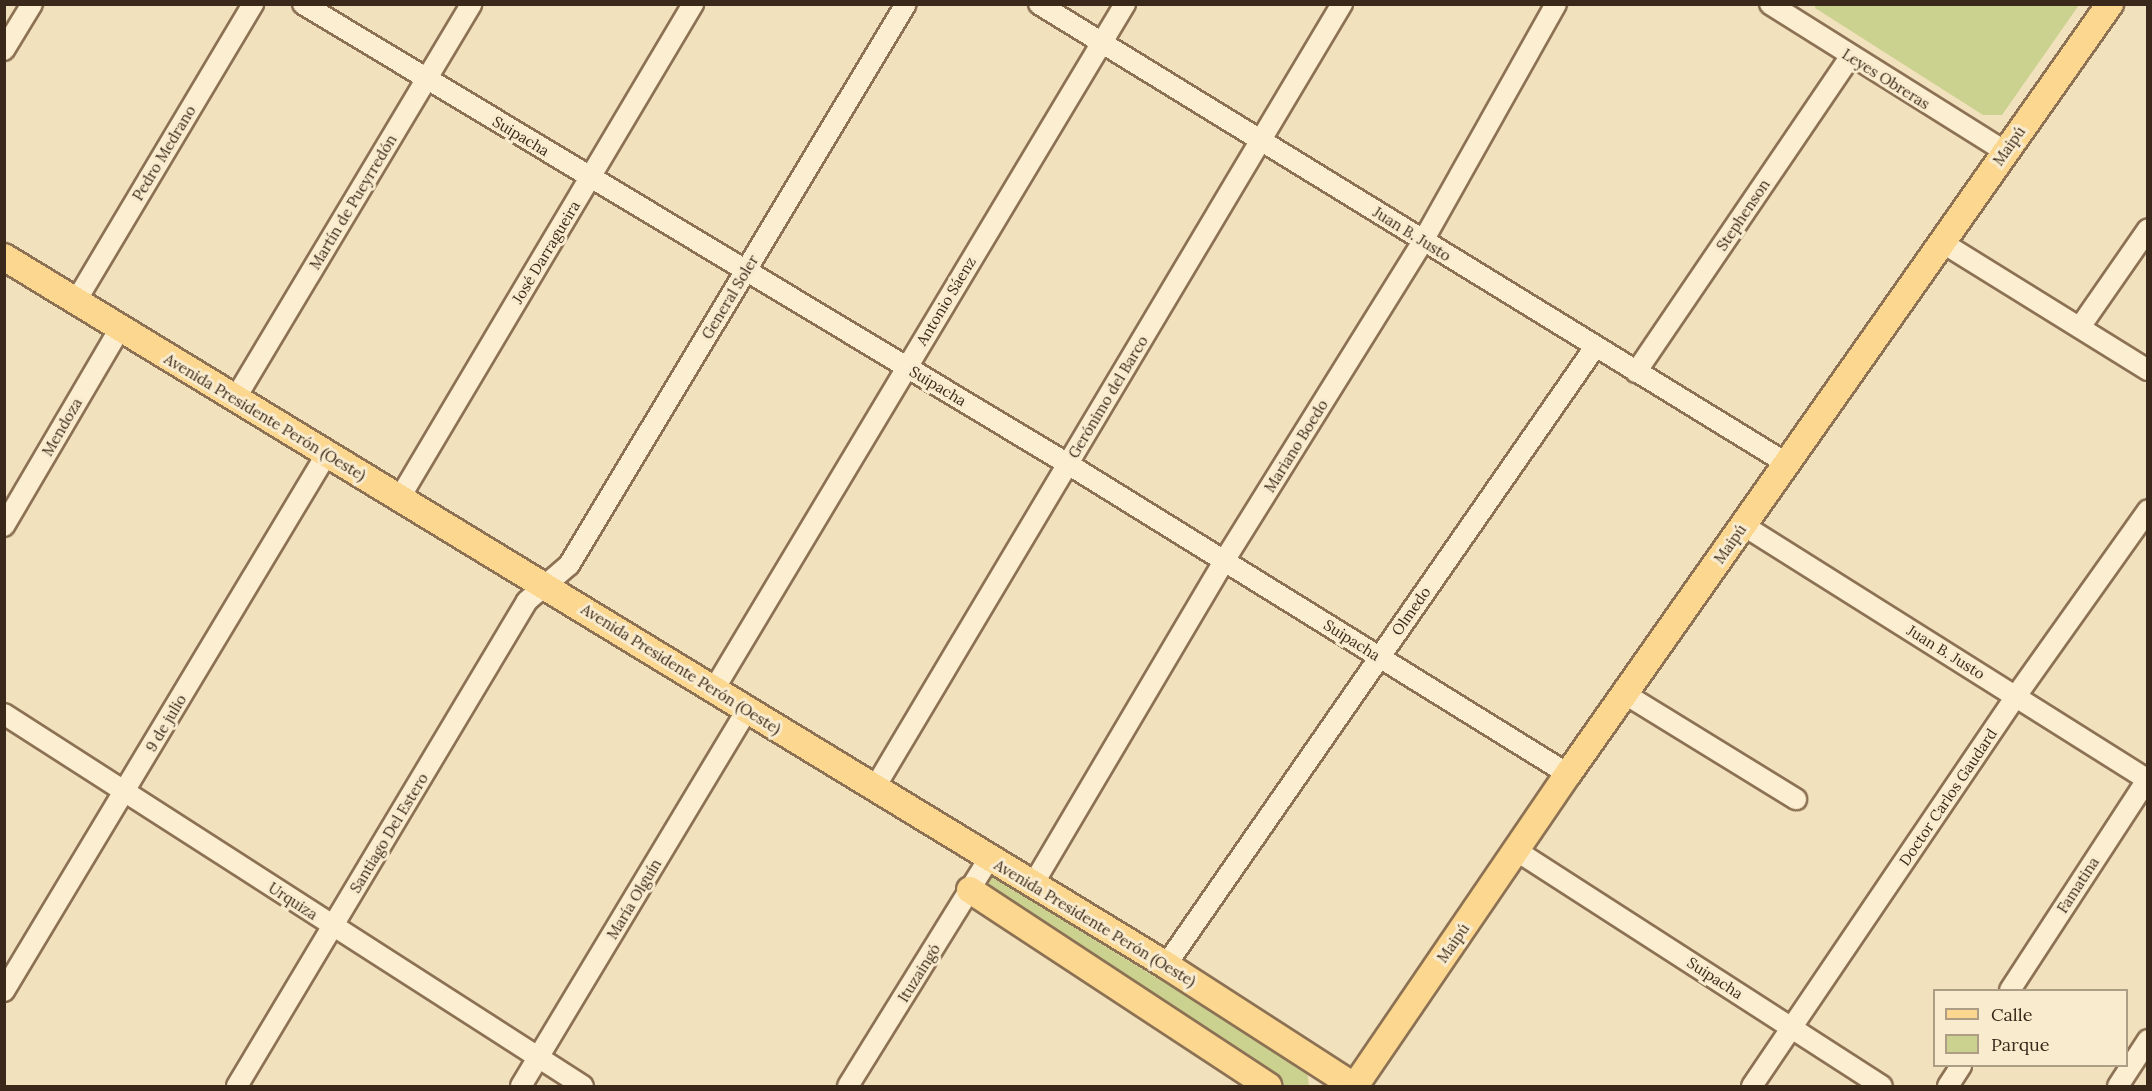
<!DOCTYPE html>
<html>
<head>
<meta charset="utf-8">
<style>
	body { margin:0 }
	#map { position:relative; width:2152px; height:1091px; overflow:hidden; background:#f2e1bd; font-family:Lora,serif }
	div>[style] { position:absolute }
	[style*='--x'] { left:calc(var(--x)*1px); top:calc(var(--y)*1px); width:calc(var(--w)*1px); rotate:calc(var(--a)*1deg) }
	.green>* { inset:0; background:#cbd290 }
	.roads { filter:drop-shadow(2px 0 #8c7154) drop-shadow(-2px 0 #8c7154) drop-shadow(0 2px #8c7154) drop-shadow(0 -2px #8c7154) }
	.minor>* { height:20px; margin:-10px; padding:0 10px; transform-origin:10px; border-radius:10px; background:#fceed1 }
	.major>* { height:26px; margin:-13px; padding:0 13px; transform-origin:13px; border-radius:13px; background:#fbd790 }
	span { translate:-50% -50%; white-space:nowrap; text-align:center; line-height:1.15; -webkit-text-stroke:6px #f9ebcd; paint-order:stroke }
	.street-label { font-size:15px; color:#3a291a }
	.frame { position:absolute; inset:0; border:6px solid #3a291a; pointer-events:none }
	.legend { position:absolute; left:1933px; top:989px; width:195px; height:78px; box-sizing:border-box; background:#f9ebcd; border:2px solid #ad9d85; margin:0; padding:8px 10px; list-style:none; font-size:18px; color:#3a291a }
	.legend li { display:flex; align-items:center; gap:12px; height:30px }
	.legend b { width:30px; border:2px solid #ad9d85 }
</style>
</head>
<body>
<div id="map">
	<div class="green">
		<i style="clip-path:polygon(1815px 5px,2079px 4px,2079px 5px,2002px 115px,1983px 115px,1815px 8px)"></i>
		<i style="clip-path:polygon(992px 877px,1307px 1070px,1309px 1086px,1282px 1086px,984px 889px)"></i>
	</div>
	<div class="roads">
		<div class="minor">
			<i style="--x:303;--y:4;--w:893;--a:31.02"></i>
			<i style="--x:1068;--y:464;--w:588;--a:31.8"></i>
			<i style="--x:1039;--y:4;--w:877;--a:31.57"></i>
			<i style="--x:1770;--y:4;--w:276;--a:32.1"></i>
			<i style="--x:4;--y:50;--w:54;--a:-58.7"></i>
			<i style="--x:1943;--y:243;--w:241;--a:31.8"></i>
			<i style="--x:76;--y:301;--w:346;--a:-59.2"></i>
			<i style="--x:2080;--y:327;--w:119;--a:-55.2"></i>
			<i style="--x:1636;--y:372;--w:381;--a:-55.8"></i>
			<i style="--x:235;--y:399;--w:460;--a:-59.1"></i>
			<i style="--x:399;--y:499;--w:576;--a:-59.29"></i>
			<i style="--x:1743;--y:525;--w:479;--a:32.2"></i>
			<i style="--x:4;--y:526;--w:229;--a:-59.6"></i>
			<i style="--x:713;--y:691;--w:801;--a:-59.05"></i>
			<i style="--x:1625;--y:694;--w:201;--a:31.6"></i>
			<i style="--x:4;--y:714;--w:688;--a:32.72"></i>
			<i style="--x:874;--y:789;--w:914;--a:-59.2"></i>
			<i style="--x:1517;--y:851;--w:434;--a:32.8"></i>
			<i style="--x:1032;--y:886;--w:377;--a:-59.4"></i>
			<i style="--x:1224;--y:561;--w:377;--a:-58.1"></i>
			<i style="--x:1423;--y:241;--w:272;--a:-60.7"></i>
			<i style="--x:1166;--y:965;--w:752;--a:-55.23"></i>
			<i style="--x:2010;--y:990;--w:251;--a:-56.9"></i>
			<i style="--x:4;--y:991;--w:625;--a:-59"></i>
			<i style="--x:237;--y:1086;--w:565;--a:-59.12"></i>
			<i style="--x:527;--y:601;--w:55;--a:-40.6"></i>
			<i style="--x:569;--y:565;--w:654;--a:-59.01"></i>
			<i style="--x:521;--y:1086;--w:437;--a:-59"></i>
			<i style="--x:848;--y:1086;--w:267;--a:-58.2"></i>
			<i style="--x:1752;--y:1086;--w:471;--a:-55.9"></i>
			<i style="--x:2016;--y:696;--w:228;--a:-54.6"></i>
			<i style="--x:1948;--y:1086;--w:24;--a:-57"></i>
			<i style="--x:2118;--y:1086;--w:55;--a:-56.9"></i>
		</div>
		<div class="major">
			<i style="--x:4;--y:257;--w:1361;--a:31.35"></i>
			<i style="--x:1166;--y:965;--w:224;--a:32.8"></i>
			<i style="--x:970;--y:890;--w:357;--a:33.3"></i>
			<i style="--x:1355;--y:1086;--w:378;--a:-55.7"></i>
			<i style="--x:1568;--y:774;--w:942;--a:-54.86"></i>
		</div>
	</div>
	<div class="street-label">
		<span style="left:1886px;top:79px;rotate:32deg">Leyes Obreras</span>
		<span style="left:521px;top:136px;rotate:31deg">Suipacha</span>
		<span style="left:2009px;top:146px;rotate:-55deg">Maipú</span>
		<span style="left:164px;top:153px;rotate:-59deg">Pedro Medrano</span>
		<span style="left:353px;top:202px;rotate:-59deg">Martín de Pueyrredón</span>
		<span style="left:1743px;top:215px;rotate:-56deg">Stephenson</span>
		<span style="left:1412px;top:234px;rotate:32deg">Juan B. Justo</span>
		<span style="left:546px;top:252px;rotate:-59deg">José Darragueira</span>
		<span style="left:730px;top:297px;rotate:-59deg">General Soler</span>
		<span style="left:946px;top:301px;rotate:-59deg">Antonio Sáenz</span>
		<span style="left:938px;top:386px;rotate:31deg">Suipacha</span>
		<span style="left:1108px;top:397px;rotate:-59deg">Gerónimo del Barco</span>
		<span style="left:265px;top:417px;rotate:31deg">Avenida Presidente Perón (Oeste)</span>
		<span style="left:62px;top:427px;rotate:-60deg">Mendoza</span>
		<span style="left:1296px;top:446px;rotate:-58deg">Mariano Boedo</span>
		<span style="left:1730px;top:544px;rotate:-55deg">Maipú</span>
		<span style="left:1411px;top:611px;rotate:-55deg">Olmedo</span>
		<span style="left:1352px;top:640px;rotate:32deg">Suipacha</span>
		<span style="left:1946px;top:652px;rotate:32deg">Juan B. Justo</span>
		<span style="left:681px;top:669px;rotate:32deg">Avenida Presidente Perón (Oeste)</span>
		<span style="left:166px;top:723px;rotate:-59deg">9 de julio</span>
		<span style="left:1948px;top:797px;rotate:-56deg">Doctor Carlos Gaudard</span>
		<span style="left:389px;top:833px;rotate:-59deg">Santiago Del Estero</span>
		<span style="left:2078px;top:885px;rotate:-57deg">Famatina</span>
		<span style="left:634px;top:899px;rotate:-59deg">María Olguín</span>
		<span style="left:293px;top:901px;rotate:33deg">Urquiza</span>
		<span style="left:1095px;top:923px;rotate:31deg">Avenida Presidente Perón (Oeste)</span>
		<span style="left:1453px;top:943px;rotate:-55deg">Maipú</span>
		<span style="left:919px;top:973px;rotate:-58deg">Ituzaingó</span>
		<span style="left:1715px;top:978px;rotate:33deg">Suipacha</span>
	</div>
	<div class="frame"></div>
	<ul class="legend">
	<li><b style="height:8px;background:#fbd790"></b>Calle</li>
	<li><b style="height:16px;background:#cbd290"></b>Parque</li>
	</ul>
</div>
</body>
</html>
